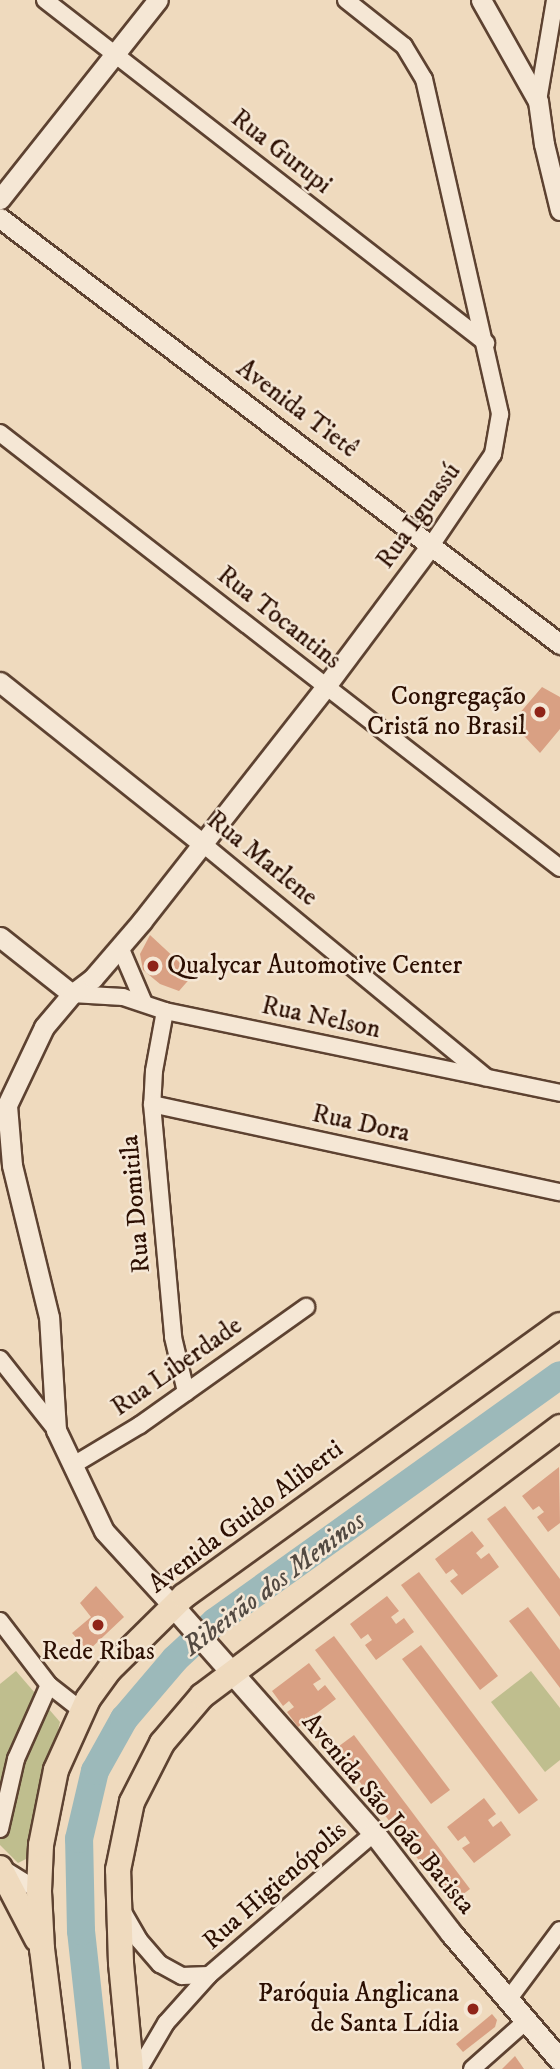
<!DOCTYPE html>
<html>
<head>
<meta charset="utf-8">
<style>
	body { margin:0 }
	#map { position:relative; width:560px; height:2069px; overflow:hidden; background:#efdabe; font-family:"IM FELL DW Pica",serif }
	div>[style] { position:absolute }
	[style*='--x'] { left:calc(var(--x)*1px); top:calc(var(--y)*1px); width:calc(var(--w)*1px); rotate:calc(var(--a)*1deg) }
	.green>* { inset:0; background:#bfbe8e }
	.river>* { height:28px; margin:-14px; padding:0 14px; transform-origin:14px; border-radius:14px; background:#9cb9ba }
	.building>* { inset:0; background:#d9a083 }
	.roads { filter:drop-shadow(2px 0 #5d4231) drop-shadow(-2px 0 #5d4231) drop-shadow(0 2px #5d4231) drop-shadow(0 -2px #5d4231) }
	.minor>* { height:16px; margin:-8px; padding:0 8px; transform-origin:8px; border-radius:8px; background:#f5e7d5 }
	.tertiary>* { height:19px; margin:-9.5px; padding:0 9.5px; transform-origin:9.5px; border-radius:9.5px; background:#f5e7d5 }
	.secondary>* { height:21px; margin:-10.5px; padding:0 10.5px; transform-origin:10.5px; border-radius:10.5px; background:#f5e7d5 }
	.primary>* { height:24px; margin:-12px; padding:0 12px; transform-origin:12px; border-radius:12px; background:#efdabe }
	.dots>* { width:19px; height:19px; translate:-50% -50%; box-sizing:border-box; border:4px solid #f5e7d5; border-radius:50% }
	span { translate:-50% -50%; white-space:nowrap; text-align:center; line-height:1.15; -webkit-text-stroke:5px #f5e7d5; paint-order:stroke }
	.street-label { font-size:26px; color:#2c0f02 }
	.poi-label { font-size:26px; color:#2c0f02 }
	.right { translate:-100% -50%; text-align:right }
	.left { translate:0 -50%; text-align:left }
	.water-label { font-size:28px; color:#534a42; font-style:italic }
</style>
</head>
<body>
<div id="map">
	<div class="green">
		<i style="clip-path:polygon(16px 1671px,60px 1722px,26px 1859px,18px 1863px,0 1845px,0 1684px)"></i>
		<i style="clip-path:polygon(531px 1671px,560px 1708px,560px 1760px,545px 1772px,491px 1702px)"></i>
	</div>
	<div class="river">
		<i style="--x:96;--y:2069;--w:139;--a:-96.2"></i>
		<i style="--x:81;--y:1931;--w:92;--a:-91.2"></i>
		<i style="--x:79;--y:1839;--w:70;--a:-76.8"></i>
		<i style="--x:95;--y:1771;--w:60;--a:-60.9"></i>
		<i style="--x:124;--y:1719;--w:79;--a:-49.6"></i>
		<i style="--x:175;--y:1659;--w:54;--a:-42.8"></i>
		<i style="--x:215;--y:1622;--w:424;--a:-35.6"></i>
	</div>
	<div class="building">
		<i style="clip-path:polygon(542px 687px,560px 697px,560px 729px,540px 753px,525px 737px,507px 728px)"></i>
		<i style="clip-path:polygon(150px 935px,193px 975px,179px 991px,160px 984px,143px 970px,140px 954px)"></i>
		<i style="clip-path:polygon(559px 1467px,560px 1523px,548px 1532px,537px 1517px,544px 1512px,539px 1506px,533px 1510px,522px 1496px)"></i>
		<i style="clip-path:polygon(505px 1506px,560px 1579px,560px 1617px,487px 1519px)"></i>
		<i style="clip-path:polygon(472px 1531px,484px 1546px,476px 1553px,481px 1559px,489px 1553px,499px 1567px,462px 1595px,450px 1581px,458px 1575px,453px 1569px,446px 1574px,435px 1559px)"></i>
		<i style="clip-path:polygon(419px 1572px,498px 1676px,480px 1690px,401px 1585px)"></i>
		<i style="clip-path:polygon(96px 1586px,124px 1617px,88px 1651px,72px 1633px,91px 1617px,80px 1603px)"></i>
		<i style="clip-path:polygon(387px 1596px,399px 1611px,391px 1617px,396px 1624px,404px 1618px,414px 1632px,376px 1660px,365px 1645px,372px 1640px,368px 1634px,361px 1639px,350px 1624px)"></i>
		<i style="clip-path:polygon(528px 1607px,560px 1650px,560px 1688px,509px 1621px)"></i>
		<i style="clip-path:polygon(334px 1636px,450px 1790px,431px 1804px,315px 1650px)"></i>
		<i style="clip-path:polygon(421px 1645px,538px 1800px,519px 1814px,402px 1659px)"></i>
		<i style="clip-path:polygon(309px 1663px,321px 1679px,313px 1684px,318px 1691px,325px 1685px,336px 1699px,298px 1727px,287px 1712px,294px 1707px,289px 1701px,283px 1706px,272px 1691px)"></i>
		<i style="clip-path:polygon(354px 1735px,470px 1889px,451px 1903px,335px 1749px)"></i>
		<i style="clip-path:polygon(484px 1798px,496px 1814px,488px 1820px,493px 1827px,501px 1821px,511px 1835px,474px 1863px,462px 1848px,470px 1843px,465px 1836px,458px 1841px,447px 1827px)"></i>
		<i style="clip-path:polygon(492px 2014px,497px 2020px,495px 2027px,463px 2052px,456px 2044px)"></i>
		<i style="clip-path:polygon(515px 2056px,524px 2069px,502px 2069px)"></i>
	</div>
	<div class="roads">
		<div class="minor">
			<i style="--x:45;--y:0;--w:559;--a:37.87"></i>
			<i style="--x:346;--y:0;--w:74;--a:38.4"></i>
			<i style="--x:404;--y:46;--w:39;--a:59"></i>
			<i style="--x:424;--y:79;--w:344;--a:77.2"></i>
			<i style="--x:500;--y:414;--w:41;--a:99.9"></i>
			<i style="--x:493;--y:454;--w:109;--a:124.1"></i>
			<i style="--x:538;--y:101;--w:102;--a:-80.4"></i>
			<i style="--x:0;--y:433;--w:709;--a:37.84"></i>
			<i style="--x:203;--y:844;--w:367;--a:39.5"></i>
			<i style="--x:120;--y:947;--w:61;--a:66.8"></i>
			<i style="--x:72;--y:994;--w:51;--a:3.4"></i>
			<i style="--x:123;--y:997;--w:44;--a:18.4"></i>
			<i style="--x:165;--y:1011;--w:403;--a:11.7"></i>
			<i style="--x:165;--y:1011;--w:61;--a:100.4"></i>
			<i style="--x:154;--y:1071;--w:33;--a:93"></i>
			<i style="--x:152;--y:1104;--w:234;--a:84.8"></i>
			<i style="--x:173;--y:1337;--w:57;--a:76.7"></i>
			<i style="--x:152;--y:1104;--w:417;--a:12.2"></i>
			<i style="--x:0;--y:1359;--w:90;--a:51.7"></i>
			<i style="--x:75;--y:1464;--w:76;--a:-31"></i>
			<i style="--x:140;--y:1425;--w:204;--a:-35.4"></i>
			<i style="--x:0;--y:1621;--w:81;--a:52.6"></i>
			<i style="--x:49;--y:1685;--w:41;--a:38"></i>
			<i style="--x:0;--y:1829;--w:72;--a:-77.1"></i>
			<i style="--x:16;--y:1759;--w:81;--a:-66"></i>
			<i style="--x:2;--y:1868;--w:44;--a:31.9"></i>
			<i style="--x:123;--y:1912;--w:32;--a:60"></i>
			<i style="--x:139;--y:1940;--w:32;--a:49"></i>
			<i style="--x:160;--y:1964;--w:25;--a:29"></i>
			<i style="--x:182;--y:1976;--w:27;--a:-2"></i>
			<i style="--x:508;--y:2000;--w:87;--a:-53.4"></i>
			<i style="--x:139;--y:2069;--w:53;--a:-59.6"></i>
			<i style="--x:166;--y:2023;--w:64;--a:-48.1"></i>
			<i style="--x:209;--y:1975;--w:218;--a:-40.7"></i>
			<i style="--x:472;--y:2069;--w:72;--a:-41.6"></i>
		</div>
		<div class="tertiary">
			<i style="--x:481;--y:0;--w:116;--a:60.6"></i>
			<i style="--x:538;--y:101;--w:43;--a:82.1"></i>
			<i style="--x:544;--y:144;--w:68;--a:76.4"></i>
			<i style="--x:0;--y:199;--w:254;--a:-51.6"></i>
			<i style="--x:0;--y:218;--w:704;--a:37.26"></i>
			<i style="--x:0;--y:682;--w:260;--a:38.6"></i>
			<i style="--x:0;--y:937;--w:92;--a:38.4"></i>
			<i style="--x:172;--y:1605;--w:100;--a:-132.6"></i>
			<i style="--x:104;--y:1531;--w:112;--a:-115.4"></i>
			<i style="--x:56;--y:1430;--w:113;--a:-93.5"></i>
			<i style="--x:49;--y:1317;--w:156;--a:-103.7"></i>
			<i style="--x:12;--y:1165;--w:60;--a:-94.8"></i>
			<i style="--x:7;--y:1105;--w:86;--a:-64.6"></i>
			<i style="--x:44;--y:1027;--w:43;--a:-49.7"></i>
			<i style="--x:72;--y:994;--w:26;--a:-37"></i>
			<i style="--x:93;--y:978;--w:75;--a:-49.3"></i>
			<i style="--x:142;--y:921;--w:298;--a:-51.9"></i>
			<i style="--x:326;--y:686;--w:177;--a:-53.3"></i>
		</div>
		<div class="secondary">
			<i style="--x:172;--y:1605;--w:305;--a:48.5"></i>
			<i style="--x:374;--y:1833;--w:126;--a:52.4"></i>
			<i style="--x:451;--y:1933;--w:167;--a:49.4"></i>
		</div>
		<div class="primary">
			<i style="--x:0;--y:1868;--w:80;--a:62.5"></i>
			<i style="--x:57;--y:2069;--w:121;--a:-97.1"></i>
			<i style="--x:42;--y:1949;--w:58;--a:-93"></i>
			<i style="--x:39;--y:1891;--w:46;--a:-87.5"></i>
			<i style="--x:41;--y:1845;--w:76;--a:-78.7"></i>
			<i style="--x:56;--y:1770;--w:78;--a:-65.7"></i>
			<i style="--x:88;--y:1699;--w:37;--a:-54"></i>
			<i style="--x:110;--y:1669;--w:104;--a:-44.6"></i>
			<i style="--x:184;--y:1596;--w:463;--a:-35.8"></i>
			<i style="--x:131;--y:2069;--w:106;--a:-95.4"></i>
			<i style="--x:121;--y:1963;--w:93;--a:-91.8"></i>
			<i style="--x:118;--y:1870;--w:69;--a:-78.4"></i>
			<i style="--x:132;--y:1802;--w:66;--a:-63"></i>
			<i style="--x:162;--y:1743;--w:62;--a:-49.6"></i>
			<i style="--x:202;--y:1696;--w:448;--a:-36.9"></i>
		</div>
	</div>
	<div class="dots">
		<i style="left:540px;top:712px;background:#8f2418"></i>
		<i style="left:153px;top:966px;background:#8f2418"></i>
		<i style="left:98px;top:1625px;background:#8f2418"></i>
		<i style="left:473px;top:2009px;background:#8f2418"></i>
	</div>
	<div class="street-label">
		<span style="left:281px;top:152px;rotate:38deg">Rua Gurupi</span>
		<span style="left:297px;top:409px;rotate:37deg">Avenida Tietê</span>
		<span style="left:419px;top:516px;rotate:-54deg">Rua Iguassú</span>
		<span style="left:279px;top:618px;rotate:38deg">Rua Tocantins</span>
		<span style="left:262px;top:859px;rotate:39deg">Rua Marlene</span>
		<span style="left:321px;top:1018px;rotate:12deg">Rua Nelson</span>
		<span style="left:361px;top:1124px;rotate:12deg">Rua Dora</span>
		<span style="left:136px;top:1204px;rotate:-95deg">Rua Domitila</span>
		<span style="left:177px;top:1367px;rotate:-35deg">Rua Liberdade</span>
		<span style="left:246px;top:1517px;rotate:-37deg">Avenida Guido Aliberti</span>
		<span style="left:388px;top:1814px;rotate:50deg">Avenida São João Batista</span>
		<span style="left:275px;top:1886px;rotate:-41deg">Rua Higienópolis</span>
	</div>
	<div class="poi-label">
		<span class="right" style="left:526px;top:712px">Congregação<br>Cristã no Brasil</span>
		<span class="left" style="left:167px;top:966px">Qualycar Automotive Center</span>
		<span style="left:98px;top:1652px">Rede Ribas</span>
		<span class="right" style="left:459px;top:2009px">Paróquia Anglicana<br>de Santa Lídia</span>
	</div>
	<div class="water-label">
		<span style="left:274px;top:1584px;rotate:-37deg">Ribeirão dos Meninos</span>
	</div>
</div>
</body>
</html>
